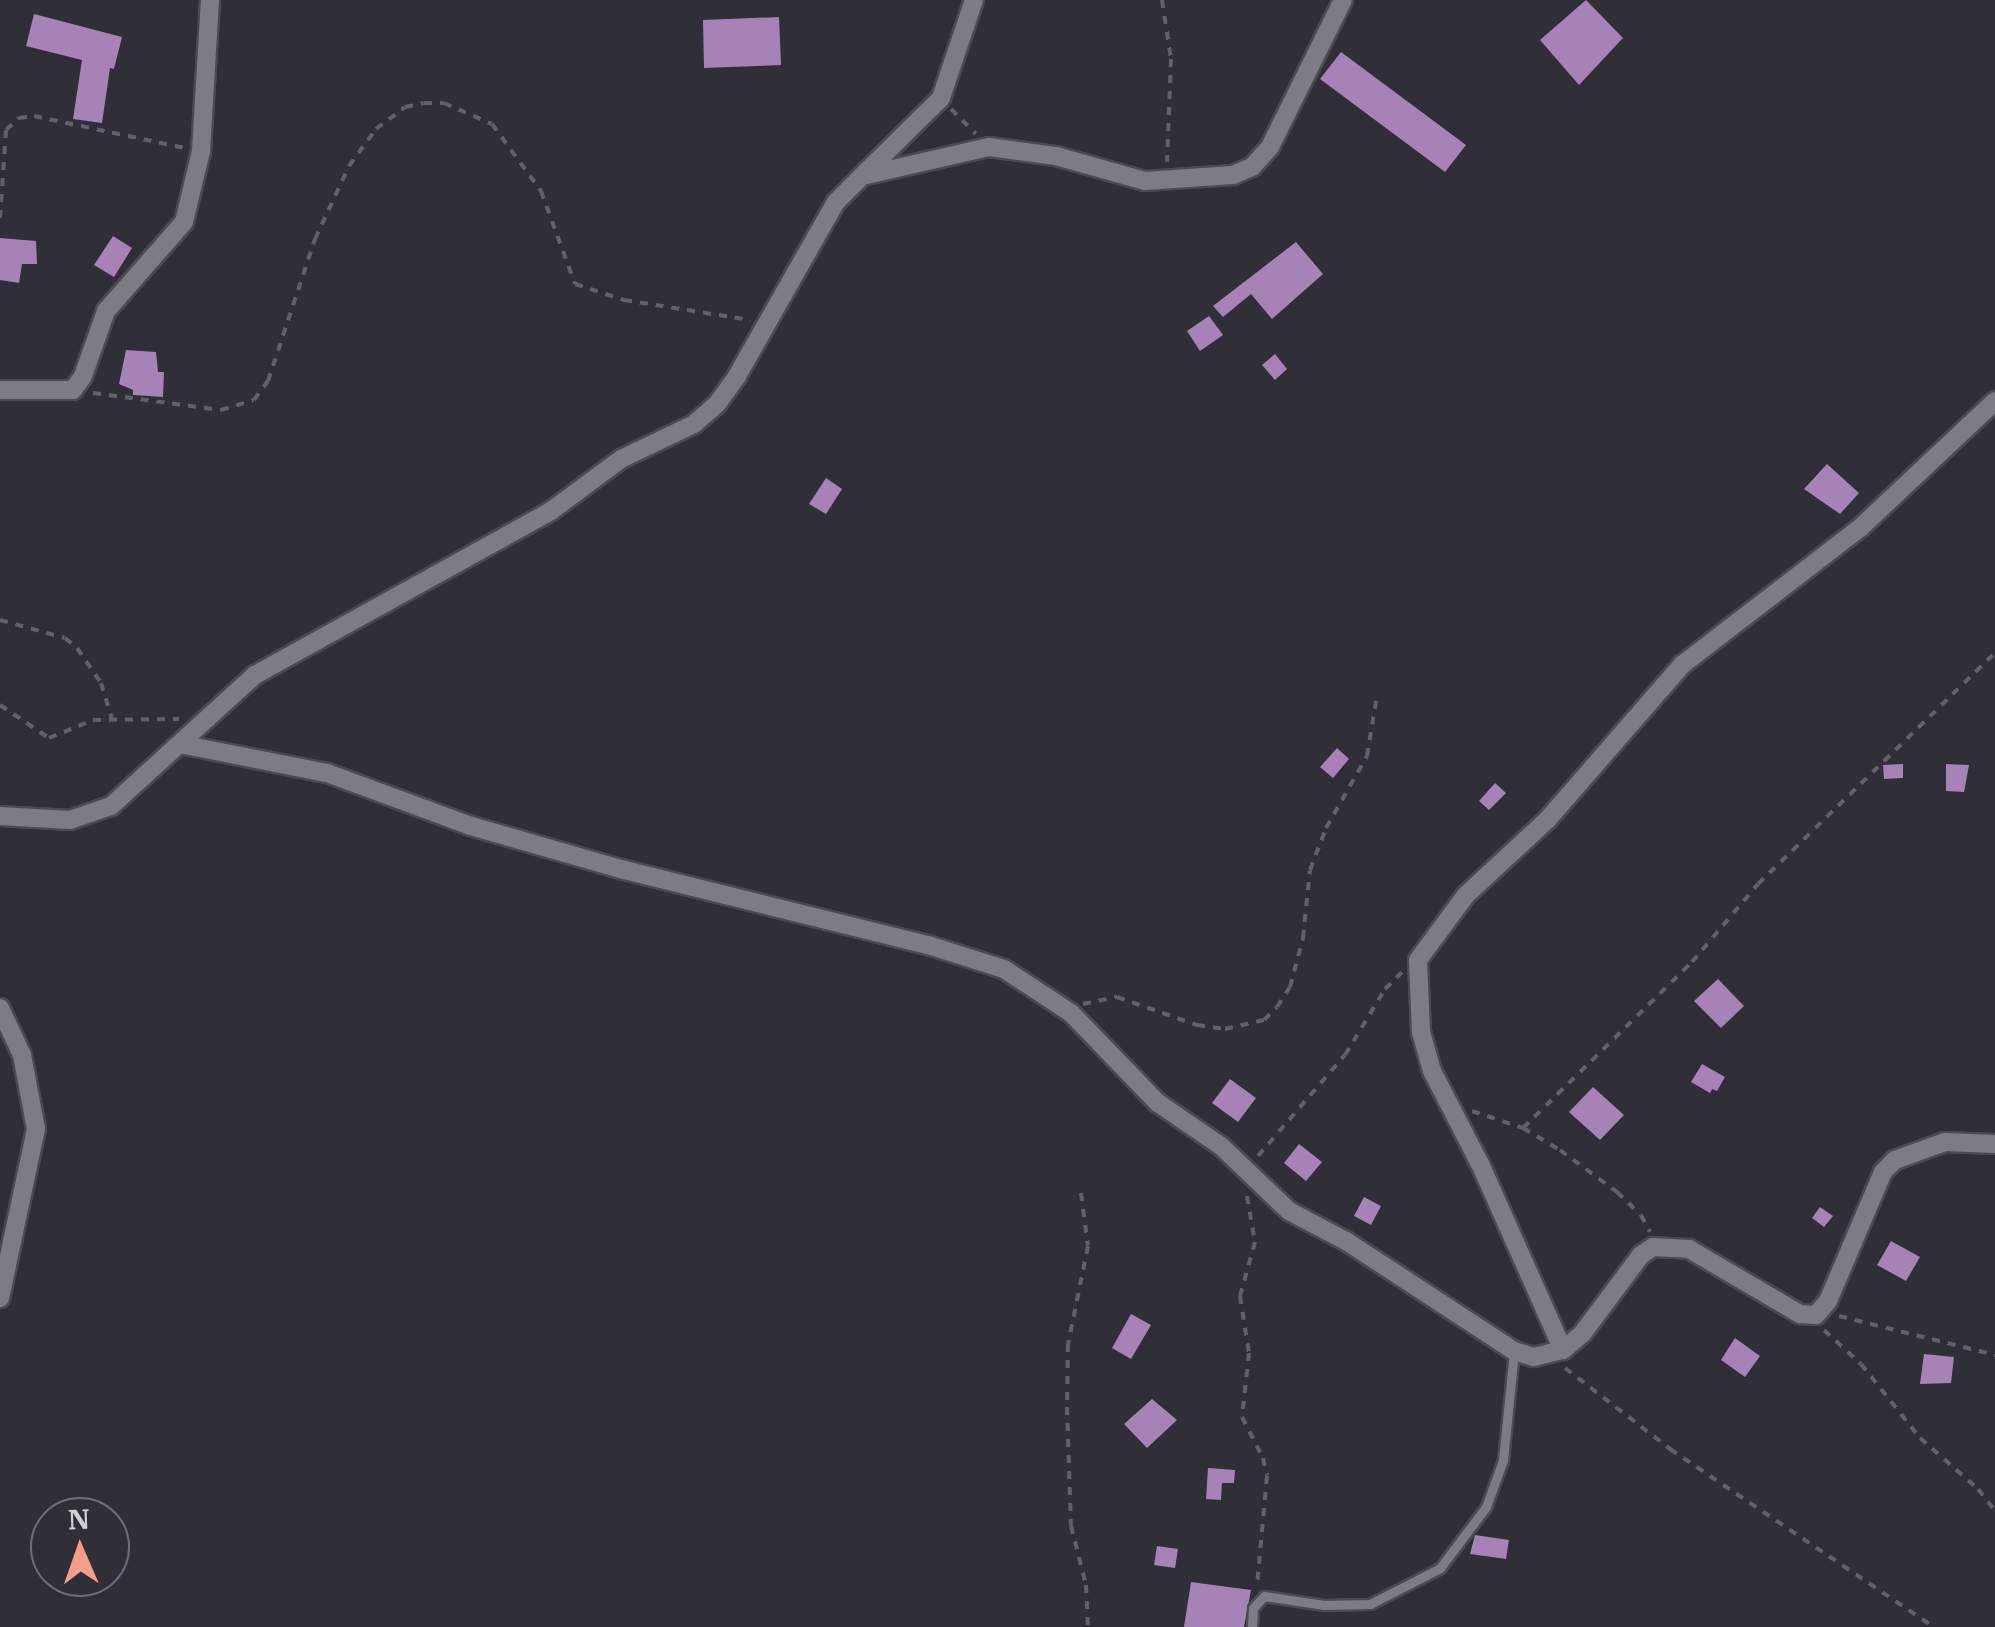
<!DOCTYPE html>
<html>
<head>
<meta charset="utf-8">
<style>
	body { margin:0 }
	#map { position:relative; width:1995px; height:1627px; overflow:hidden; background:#302e36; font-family:"IBM Plex Serif",serif }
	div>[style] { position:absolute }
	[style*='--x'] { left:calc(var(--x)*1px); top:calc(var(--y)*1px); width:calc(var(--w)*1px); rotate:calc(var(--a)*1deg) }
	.building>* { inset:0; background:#a782b6 }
	.path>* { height:4px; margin-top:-2px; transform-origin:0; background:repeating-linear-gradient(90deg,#636168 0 8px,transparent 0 16px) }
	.roads { filter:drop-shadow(2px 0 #4c4a51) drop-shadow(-2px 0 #4c4a51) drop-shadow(0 2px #4c4a51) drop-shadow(0 -2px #4c4a51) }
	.service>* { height:9px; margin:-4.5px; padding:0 4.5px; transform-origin:4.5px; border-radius:4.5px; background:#7d7b85 }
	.minor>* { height:18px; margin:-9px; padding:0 9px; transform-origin:9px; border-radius:9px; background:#7d7b85 }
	span { translate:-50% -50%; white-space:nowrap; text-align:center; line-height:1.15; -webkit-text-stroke:10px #302e36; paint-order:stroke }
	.north { position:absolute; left:30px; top:1497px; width:100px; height:100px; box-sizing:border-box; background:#302e36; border:2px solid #706f76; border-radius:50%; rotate:358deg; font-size:28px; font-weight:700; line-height:40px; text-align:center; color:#d1d0d6 }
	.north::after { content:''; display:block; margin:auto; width:35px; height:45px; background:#f49e8a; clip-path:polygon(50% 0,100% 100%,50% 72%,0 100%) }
</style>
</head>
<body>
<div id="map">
	<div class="building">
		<i style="clip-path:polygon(1586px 0,1623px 38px,1579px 85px,1540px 40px)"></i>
		<i style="clip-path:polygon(34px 14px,122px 37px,114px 69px,110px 68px,102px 123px,73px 119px,82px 60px,26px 46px)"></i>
		<i style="clip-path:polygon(779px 17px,781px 65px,704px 68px,703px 20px)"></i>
		<i style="clip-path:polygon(1341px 52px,1466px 145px,1445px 172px,1320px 79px)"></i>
		<i style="clip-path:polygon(113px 236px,132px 248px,114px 277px,94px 265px)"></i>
		<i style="clip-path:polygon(0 238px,36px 241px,37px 264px,22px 264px,19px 283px,0 280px)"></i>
		<i style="clip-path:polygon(1296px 242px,1323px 274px,1272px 319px,1251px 294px,1223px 317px,1213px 306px)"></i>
		<i style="clip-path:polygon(1209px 316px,1223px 335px,1200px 351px,1187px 331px)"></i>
		<i style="clip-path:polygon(126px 350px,156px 352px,158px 372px,164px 372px,163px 397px,133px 395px,133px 390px,119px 384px)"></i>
		<i style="clip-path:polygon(1275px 354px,1287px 369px,1275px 380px,1262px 365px)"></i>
		<i style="clip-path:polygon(1827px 464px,1859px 493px,1840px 514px,1804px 489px)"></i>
		<i style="clip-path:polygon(826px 478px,842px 489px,826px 514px,809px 504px)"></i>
		<i style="clip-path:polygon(1337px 748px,1349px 759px,1333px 778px,1320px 767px)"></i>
		<i style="clip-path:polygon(1903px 764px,1903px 778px,1884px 779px,1883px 765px)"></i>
		<i style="clip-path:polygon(1946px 764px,1969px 765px,1964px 792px,1946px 791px)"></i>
		<i style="clip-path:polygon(1495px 783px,1506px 793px,1489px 810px,1479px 801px)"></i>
		<i style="clip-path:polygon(1718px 979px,1744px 1006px,1721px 1028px,1694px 1001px)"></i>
		<i style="clip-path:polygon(1702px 1064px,1725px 1077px,1717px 1091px,1712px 1089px,1710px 1093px,1691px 1082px)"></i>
		<i style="clip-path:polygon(1230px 1079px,1256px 1098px,1238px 1122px,1212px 1103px)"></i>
		<i style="clip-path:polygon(1593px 1087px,1624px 1115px,1600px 1140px,1569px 1112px)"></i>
		<i style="clip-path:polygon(1299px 1144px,1322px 1162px,1306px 1181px,1284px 1163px)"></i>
		<i style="clip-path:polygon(1364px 1197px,1381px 1206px,1371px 1225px,1354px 1216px)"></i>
		<i style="clip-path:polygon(1820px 1207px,1833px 1216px,1824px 1227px,1812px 1218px)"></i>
		<i style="clip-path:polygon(1891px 1241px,1920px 1257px,1906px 1281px,1877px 1265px)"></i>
		<i style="clip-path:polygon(1131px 1314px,1151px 1325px,1131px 1359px,1112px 1348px)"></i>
		<i style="clip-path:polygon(1735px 1338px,1760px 1356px,1745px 1377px,1721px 1360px)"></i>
		<i style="clip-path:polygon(1924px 1354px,1954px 1357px,1951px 1383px,1920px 1384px)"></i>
		<i style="clip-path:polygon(1152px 1399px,1177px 1420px,1147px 1448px,1124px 1424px)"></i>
		<i style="clip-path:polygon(1208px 1468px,1235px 1470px,1234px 1483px,1222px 1483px,1221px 1500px,1206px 1499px)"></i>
		<i style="clip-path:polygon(1475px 1535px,1509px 1540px,1506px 1559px,1470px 1554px)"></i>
		<i style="clip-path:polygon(1157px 1546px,1178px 1549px,1175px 1568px,1154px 1565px)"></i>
		<i style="clip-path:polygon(1191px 1582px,1251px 1590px,1244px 1627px,1184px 1627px)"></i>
	</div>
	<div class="path">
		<i style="--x:1162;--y:0;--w:60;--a:81.3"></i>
		<i style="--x:1171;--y:59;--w:103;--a:92.2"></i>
		<i style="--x:951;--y:109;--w:35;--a:45"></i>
		<i style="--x:0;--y:218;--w:88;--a:-86.1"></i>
		<i style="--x:6;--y:130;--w:18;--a:-43"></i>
		<i style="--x:19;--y:118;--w:15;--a:-8"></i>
		<i style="--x:34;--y:116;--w:154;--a:12"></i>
		<i style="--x:93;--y:393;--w:129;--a:7.6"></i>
		<i style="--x:221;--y:410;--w:34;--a:-17"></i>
		<i style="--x:254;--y:400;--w:24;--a:-54"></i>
		<i style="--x:268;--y:381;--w:150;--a:-71.7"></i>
		<i style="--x:315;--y:239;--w:81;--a:-65"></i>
		<i style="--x:349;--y:166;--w:46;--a:-53.9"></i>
		<i style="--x:376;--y:129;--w:36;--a:-37"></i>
		<i style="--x:405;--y:107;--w:19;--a:-12"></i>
		<i style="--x:424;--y:103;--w:20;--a:0"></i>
		<i style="--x:444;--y:103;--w:52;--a:23.6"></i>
		<i style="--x:492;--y:124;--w:83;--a:53.8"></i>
		<i style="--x:541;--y:191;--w:99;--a:69.9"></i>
		<i style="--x:575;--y:284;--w:52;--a:18.1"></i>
		<i style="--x:624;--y:300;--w:128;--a:9"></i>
		<i style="--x:0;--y:620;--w:67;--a:15.5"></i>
		<i style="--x:65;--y:638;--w:16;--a:40"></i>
		<i style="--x:77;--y:648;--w:42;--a:55.6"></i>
		<i style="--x:101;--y:683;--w:37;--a:73"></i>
		<i style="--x:0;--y:705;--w:59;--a:34"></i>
		<i style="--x:49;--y:738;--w:48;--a:-22.2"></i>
		<i style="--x:93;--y:720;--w:86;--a:-0.7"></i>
		<i style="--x:1083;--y:1004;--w:35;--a:-12"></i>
		<i style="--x:1117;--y:997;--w:85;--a:19.3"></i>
		<i style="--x:1197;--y:1025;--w:28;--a:8"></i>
		<i style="--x:1225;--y:1029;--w:40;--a:-13"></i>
		<i style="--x:1264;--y:1020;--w:18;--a:-45"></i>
		<i style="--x:1277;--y:1007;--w:24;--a:-57"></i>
		<i style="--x:1290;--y:987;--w:51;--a:-75.1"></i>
		<i style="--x:1303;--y:938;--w:68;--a:-84.1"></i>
		<i style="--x:1310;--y:870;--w:45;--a:-69.1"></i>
		<i style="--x:1326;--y:828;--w:83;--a:-60.3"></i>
		<i style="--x:1367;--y:756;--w:56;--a:-80.7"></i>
		<i style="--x:1472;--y:1111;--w:54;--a:18.4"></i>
		<i style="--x:1523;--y:1128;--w:43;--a:30.7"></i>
		<i style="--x:1560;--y:1150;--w:71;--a:36.4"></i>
		<i style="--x:1617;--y:1192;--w:33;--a:44"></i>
		<i style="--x:1641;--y:1215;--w:19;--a:62"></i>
		<i style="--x:1523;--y:1128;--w:237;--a:-44.5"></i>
		<i style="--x:1692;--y:962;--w:102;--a:-49.8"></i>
		<i style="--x:1758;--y:884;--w:331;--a:-44.3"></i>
		<i style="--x:1258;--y:1156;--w:133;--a:-49.3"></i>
		<i style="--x:1345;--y:1055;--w:77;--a:-58.8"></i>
		<i style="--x:1385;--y:989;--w:25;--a:-45"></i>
		<i style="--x:1081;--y:1193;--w:53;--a:82.5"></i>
		<i style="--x:1088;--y:1246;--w:100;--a:101.5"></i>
		<i style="--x:1068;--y:1344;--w:63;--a:90.9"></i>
		<i style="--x:1067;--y:1407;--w:119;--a:88.1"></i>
		<i style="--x:1071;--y:1526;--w:61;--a:75.7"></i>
		<i style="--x:1086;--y:1585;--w:42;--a:87.3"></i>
		<i style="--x:1247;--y:1196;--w:47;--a:80.1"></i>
		<i style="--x:1255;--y:1242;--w:56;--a:105.5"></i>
		<i style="--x:1240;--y:1296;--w:58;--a:81"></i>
		<i style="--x:1249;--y:1353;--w:64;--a:96.2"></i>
		<i style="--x:1242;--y:1417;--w:46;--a:62.9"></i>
		<i style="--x:1263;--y:1458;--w:18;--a:77"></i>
		<i style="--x:1267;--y:1476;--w:109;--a:95.2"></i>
		<i style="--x:1839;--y:1316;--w:161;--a:14"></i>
		<i style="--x:1824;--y:1330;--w:50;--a:42.6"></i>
		<i style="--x:1861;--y:1364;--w:95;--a:51.4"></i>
		<i style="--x:1920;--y:1438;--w:77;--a:41.3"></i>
		<i style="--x:1978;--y:1489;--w:28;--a:52"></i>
		<i style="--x:1565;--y:1368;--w:133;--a:37.6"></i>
		<i style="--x:1670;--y:1449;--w:318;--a:34"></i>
	</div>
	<div class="roads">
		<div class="service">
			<i style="--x:1252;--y:1627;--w:19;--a:-87"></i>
			<i style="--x:1253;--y:1608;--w:16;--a:-47"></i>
			<i style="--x:1264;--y:1596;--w:61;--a:8.5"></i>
			<i style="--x:1324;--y:1605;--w:46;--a:-1.2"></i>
			<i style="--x:1370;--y:1604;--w:79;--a:-27.2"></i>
			<i style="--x:1440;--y:1568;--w:76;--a:-53"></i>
			<i style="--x:1486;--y:1507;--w:50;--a:-70.1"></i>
			<i style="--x:1503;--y:1460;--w:110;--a:-84.2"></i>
		</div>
		<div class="minor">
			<i style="--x:862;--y:176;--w:111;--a:-44.6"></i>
			<i style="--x:941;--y:98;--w:103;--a:-71.4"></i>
			<i style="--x:0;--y:390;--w:73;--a:0"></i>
			<i style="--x:73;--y:390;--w:17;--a:-54"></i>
			<i style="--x:83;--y:376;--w:69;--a:-70.5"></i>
			<i style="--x:106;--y:311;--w:118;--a:-48.8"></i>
			<i style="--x:184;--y:222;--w:73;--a:-76.5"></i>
			<i style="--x:201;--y:151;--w:151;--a:-86.6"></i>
			<i style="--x:180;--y:744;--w:150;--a:11.2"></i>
			<i style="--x:327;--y:773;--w:153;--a:20.2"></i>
			<i style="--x:471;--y:826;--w:159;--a:16"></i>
			<i style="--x:624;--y:870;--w:313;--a:13.9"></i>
			<i style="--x:928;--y:945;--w:80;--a:17.5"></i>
			<i style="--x:1004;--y:969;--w:80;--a:33.3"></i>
			<i style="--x:1071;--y:1013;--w:125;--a:46"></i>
			<i style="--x:1158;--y:1103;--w:76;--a:34.3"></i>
			<i style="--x:1221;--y:1146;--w:94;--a:43.7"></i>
			<i style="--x:1289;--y:1211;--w:64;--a:27.8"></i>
			<i style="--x:1346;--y:1241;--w:201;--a:33.2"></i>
			<i style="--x:1514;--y:1351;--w:21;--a:17"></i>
			<i style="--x:1534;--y:1357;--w:30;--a:-14"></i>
			<i style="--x:1563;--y:1350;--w:25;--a:-40"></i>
			<i style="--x:1582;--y:1334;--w:99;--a:-53.2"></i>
			<i style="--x:1641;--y:1255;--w:14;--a:-34"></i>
			<i style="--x:1653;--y:1247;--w:36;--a:3"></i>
			<i style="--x:1689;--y:1249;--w:129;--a:30.4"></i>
			<i style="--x:1800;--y:1314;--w:16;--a:4"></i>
			<i style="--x:1816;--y:1315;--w:18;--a:-49"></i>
			<i style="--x:1828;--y:1301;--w:140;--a:-66.9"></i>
			<i style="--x:1883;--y:1172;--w:17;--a:-45"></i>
			<i style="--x:1895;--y:1160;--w:53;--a:-19.8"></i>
			<i style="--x:1945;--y:1142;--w:50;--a:2.3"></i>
			<i style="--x:0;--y:816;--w:70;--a:3.3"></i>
			<i style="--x:70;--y:820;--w:43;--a:-18.9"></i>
			<i style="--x:111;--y:806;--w:195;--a:-42.3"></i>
			<i style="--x:255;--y:675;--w:338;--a:-29"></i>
			<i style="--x:551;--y:511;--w:87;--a:-36.6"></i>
			<i style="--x:621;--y:459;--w:81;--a:-25.6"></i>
			<i style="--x:694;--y:424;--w:30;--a:-41"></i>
			<i style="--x:717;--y:404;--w:34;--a:-54"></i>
			<i style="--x:737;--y:376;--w:200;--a:-60.4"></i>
			<i style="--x:836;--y:202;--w:37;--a:-45"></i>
			<i style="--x:862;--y:176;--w:130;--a:-12.9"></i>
			<i style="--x:989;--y:147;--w:68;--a:7.7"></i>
			<i style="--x:1056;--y:156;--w:92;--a:15.7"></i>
			<i style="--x:1145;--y:181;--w:88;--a:-3.9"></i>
			<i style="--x:1233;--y:175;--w:21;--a:-23"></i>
			<i style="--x:1252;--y:167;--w:27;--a:-48"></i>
			<i style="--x:1270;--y:147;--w:164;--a:-63.6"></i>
			<i style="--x:0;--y:1008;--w:52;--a:64.9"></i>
			<i style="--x:22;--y:1055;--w:75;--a:79.3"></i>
			<i style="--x:36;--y:1129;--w:173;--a:102"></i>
			<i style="--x:1563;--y:1350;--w:204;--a:-114"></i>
			<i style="--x:1480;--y:1164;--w:105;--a:-117.3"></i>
			<i style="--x:1432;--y:1071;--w:41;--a:-105.8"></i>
			<i style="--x:1421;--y:1032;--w:72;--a:-92.4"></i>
			<i style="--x:1418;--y:960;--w:81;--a:-53.6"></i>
			<i style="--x:1466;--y:895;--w:112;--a:-42.8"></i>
			<i style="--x:1548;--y:819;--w:204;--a:-49"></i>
			<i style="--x:1682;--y:665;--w:226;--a:-37.6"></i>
			<i style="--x:1861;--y:527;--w:184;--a:-43.2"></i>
		</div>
	</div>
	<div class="north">N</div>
</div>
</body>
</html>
